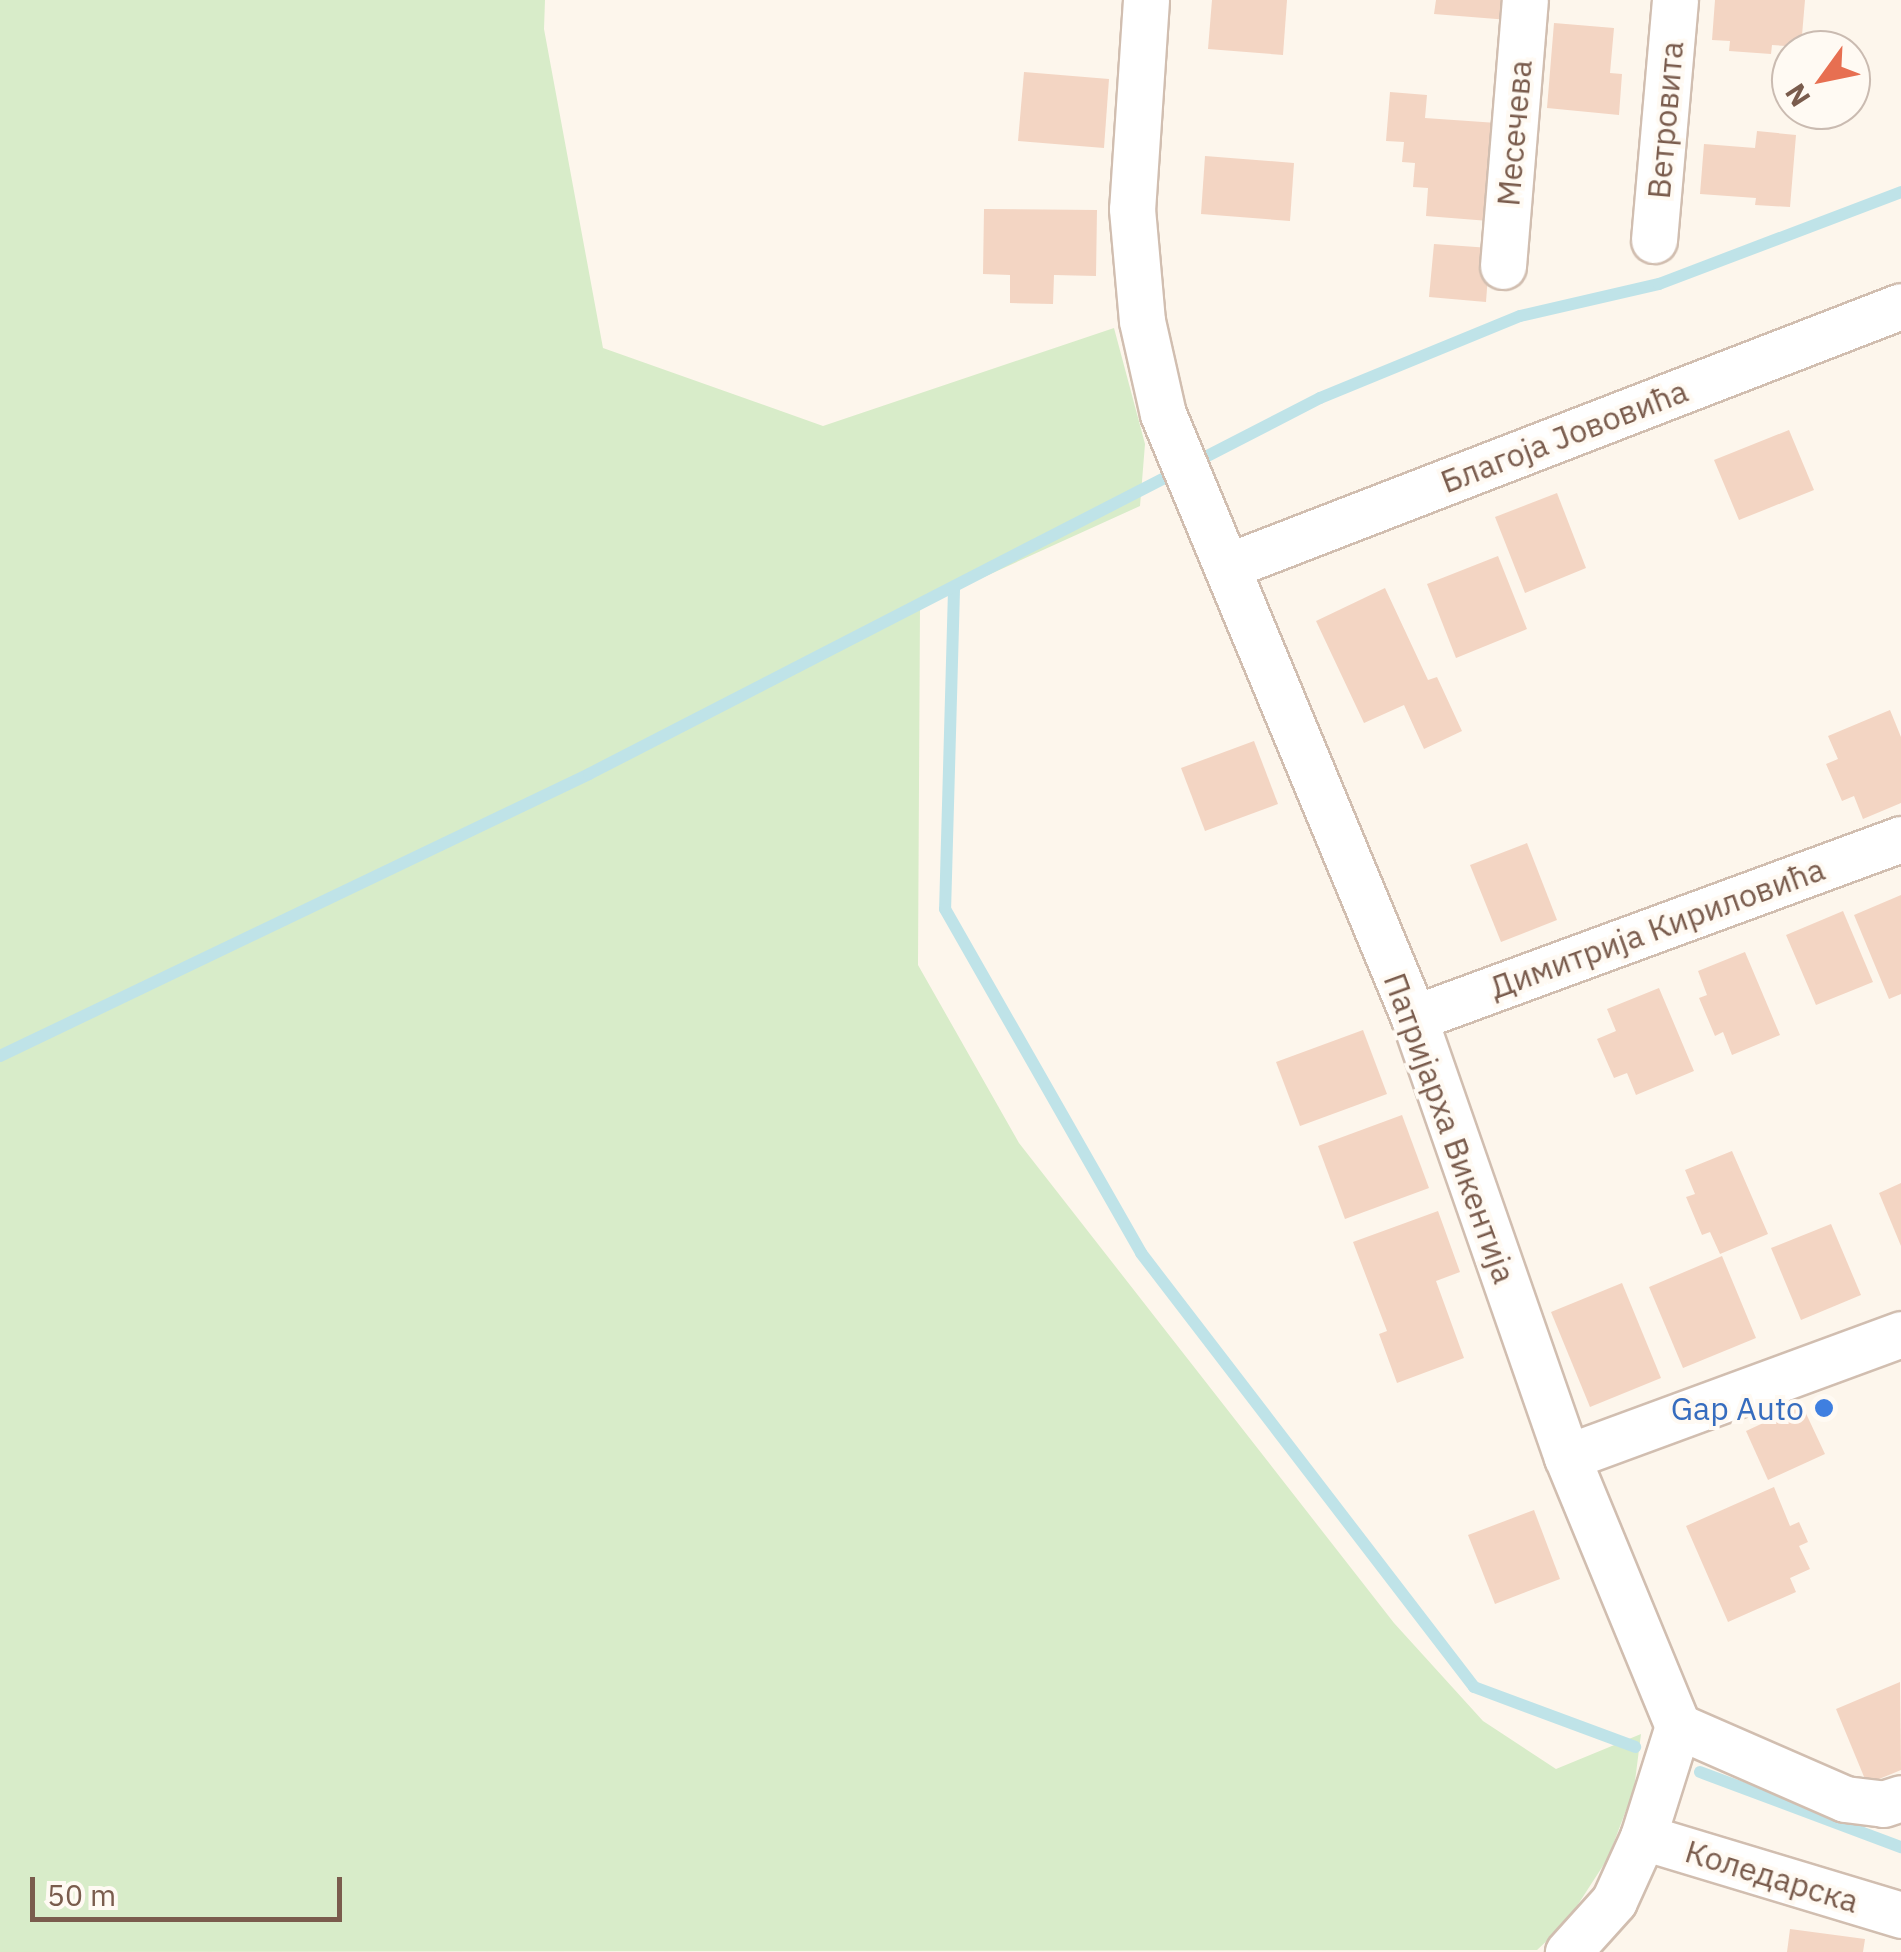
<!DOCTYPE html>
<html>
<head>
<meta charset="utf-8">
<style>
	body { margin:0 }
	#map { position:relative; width:1901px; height:1952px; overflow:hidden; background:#fdf6ec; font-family:"IBM Plex Sans",sans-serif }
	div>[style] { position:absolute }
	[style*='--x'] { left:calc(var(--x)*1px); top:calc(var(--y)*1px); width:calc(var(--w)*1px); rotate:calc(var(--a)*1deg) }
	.green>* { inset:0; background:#d8ecc9 }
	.stream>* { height:12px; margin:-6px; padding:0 6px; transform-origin:6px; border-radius:6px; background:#bfe3e8 }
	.building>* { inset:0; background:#f3d5c3 }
	.roads { filter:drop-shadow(2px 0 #d1beb0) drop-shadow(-2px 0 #d1beb0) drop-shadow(0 2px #d1beb0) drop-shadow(0 -2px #d1beb0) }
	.minor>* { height:45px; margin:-22.5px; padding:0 22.5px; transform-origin:22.5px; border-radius:22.5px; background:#fff }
	.dots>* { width:28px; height:28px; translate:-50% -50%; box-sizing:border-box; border:5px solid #fffaf3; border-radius:50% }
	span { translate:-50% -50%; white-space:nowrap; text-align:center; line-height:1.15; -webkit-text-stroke:8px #fffaf3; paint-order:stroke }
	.street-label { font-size:32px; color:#7a5c4d }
	.shop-label { font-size:32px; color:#366cbe }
	.right { translate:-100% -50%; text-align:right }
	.north { position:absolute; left:1771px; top:30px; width:100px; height:100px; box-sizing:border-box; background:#fffaf3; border:2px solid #cabbb1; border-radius:50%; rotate:237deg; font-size:28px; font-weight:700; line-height:40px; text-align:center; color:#7a5c4d }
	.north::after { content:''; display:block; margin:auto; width:35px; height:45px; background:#e76f51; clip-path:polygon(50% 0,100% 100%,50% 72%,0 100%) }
	.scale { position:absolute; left:30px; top:1877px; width:312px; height:45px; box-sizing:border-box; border:5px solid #7a5c4d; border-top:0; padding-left:12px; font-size:30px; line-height:35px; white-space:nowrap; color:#7a5c4d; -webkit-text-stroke:8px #fffaf3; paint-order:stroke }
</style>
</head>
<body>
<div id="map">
	<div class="green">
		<i style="clip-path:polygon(0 0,545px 0,544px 29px,603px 348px,823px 426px,1114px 328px,1145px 444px,1140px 506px,920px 606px,918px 965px,1019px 1143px,1394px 1623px,1483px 1721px,1556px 1769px,1641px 1734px,1634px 1789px,1608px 1858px,1566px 1923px,1537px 1950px,0 1952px)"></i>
	</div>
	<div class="stream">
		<i style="--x:954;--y:590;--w:319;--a:91.6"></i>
		<i style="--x:945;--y:909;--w:396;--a:60.3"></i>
		<i style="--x:1141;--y:1253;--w:547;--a:52.5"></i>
		<i style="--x:1474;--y:1687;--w:172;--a:20.4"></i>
		<i style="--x:0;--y:1056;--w:653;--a:-25.58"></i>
		<i style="--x:589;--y:774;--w:822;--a:-27.22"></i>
		<i style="--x:1320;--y:398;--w:216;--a:-22.3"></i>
		<i style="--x:1520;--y:316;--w:143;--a:-13"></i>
		<i style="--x:1659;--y:284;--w:259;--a:-20.8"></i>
		<i style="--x:1700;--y:1772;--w:215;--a:20.5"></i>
	</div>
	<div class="building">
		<i style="clip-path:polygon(1212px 0,1287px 0,1283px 55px,1208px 49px)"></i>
		<i style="clip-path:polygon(1436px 0,1511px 0,1509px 20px,1434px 14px)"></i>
		<i style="clip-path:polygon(1715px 0,1805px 0,1801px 47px,1772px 45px,1771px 54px,1729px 51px,1730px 41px,1712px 40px)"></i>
		<i style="clip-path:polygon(1554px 23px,1614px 28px,1610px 73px,1622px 74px,1619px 115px,1547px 108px)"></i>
		<i style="clip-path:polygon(1024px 72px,1109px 79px,1104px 148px,1018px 141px)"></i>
		<i style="clip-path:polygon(1390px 92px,1427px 95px,1425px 118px,1497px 123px,1489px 221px,1426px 216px,1428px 188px,1413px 187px,1415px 163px,1402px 162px,1404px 142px,1386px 141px)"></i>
		<i style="clip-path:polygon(1757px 131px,1796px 135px,1790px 207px,1755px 205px,1756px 198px,1700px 194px,1704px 144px,1755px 148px)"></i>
		<i style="clip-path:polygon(1205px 156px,1294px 163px,1290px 221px,1201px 214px)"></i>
		<i style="clip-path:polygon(984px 209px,1097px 210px,1096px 276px,1054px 275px,1053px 304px,1010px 303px,1010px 275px,983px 274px)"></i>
		<i style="clip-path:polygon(1434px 244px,1490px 248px,1486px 302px,1429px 297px)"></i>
		<i style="clip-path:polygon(1789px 430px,1814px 490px,1739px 520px,1714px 460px)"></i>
		<i style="clip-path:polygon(1557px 493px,1586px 568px,1525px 593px,1495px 517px)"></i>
		<i style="clip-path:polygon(1498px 556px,1527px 629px,1456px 658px,1427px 584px)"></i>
		<i style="clip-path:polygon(1385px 588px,1428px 680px,1437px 677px,1462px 731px,1424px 749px,1404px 705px,1364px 723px,1316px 621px)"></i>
		<i style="clip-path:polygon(1890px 710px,1901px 737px,1901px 803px,1863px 819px,1854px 796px,1842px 801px,1826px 764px,1838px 759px,1828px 736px)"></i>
		<i style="clip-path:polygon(1254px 741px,1278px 804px,1205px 831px,1181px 768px)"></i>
		<i style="clip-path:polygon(1527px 843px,1557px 920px,1501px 942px,1470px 865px)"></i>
		<i style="clip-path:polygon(1901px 895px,1901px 994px,1889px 999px,1854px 915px)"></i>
		<i style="clip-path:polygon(1843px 911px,1873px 982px,1816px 1005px,1786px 935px)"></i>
		<i style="clip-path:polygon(1745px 952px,1780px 1035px,1732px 1055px,1723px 1032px,1715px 1036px,1699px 998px,1707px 995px,1698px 971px)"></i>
		<i style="clip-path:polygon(1659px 988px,1694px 1071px,1636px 1095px,1627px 1073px,1614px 1078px,1597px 1039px,1616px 1031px,1607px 1009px)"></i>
		<i style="clip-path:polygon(1363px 1030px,1387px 1094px,1300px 1126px,1276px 1062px)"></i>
		<i style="clip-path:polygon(1402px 1115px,1429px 1188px,1345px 1219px,1318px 1146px)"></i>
		<i style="clip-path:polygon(1732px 1151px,1768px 1234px,1720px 1254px,1710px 1232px,1702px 1235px,1686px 1197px,1695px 1194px,1685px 1170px)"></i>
		<i style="clip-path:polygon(1901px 1183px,1901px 1246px,1879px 1193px)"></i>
		<i style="clip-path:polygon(1438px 1211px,1460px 1272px,1436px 1281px,1464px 1358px,1397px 1383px,1379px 1334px,1387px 1331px,1353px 1242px)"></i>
		<i style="clip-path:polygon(1831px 1224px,1861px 1295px,1801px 1320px,1771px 1248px)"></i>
		<i style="clip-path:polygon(1722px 1256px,1756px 1338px,1683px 1368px,1649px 1287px)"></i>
		<i style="clip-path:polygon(1622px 1283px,1661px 1378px,1590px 1407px,1551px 1312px)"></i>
		<i style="clip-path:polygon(1802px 1405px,1825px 1454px,1768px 1480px,1746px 1431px)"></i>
		<i style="clip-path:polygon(1774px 1487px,1790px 1526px,1799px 1522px,1808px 1542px,1799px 1546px,1810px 1569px,1790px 1578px,1796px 1592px,1728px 1622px,1686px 1526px)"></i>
		<i style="clip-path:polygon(1534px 1510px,1560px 1579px,1495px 1604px,1468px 1535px)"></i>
		<i style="clip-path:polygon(1900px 1682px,1901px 1770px,1867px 1784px,1836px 1709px)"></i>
		<i style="clip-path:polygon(1790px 1929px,1865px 1939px,1863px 1952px,1787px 1952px)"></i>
	</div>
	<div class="roads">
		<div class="minor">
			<i style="--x:1146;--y:0;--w:209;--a:93.8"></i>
			<i style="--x:1132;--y:209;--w:112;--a:84.9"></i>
			<i style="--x:1142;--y:321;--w:95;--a:77.3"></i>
			<i style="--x:1163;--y:414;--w:654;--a:67.43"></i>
			<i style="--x:1414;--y:1018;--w:465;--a:70.8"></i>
			<i style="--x:1567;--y:1457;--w:291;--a:67.6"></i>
			<i style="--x:1678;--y:1726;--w:116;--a:107.5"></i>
			<i style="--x:1643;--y:1837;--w:70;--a:114.4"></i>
			<i style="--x:1614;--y:1901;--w:69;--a:132"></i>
			<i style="--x:1654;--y:240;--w:241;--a:-85"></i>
			<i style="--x:1503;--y:266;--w:267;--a:-85.3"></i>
			<i style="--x:1228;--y:566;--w:721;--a:-21.12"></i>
			<i style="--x:1414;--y:1018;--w:519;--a:-20.18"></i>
			<i style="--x:1567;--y:1457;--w:356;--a:-20.2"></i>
			<i style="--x:1678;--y:1726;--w:182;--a:23.6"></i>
			<i style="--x:1845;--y:1799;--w:38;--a:7"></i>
			<i style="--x:1883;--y:1804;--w:19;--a:-18"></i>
			<i style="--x:1643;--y:1837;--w:270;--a:16.8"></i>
		</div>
	</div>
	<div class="dots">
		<i style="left:1824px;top:1408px;background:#3f7fe0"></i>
	</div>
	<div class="street-label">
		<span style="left:1665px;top:120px;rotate:-85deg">Ветровита</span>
		<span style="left:1514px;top:133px;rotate:-85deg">Месечева</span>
		<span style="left:1564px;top:436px;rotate:-21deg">Благоја Јововића</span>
		<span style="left:1657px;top:928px;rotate:-20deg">Димитрија Кириловића</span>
		<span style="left:1450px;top:1128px;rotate:70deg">Патријарха Викентија</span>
		<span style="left:1772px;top:1876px;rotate:17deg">Коледарска</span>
	</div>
	<div class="shop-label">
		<span class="right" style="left:1804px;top:1408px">Gap Auto</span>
	</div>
	<div class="north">N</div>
	<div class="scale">50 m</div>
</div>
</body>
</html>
